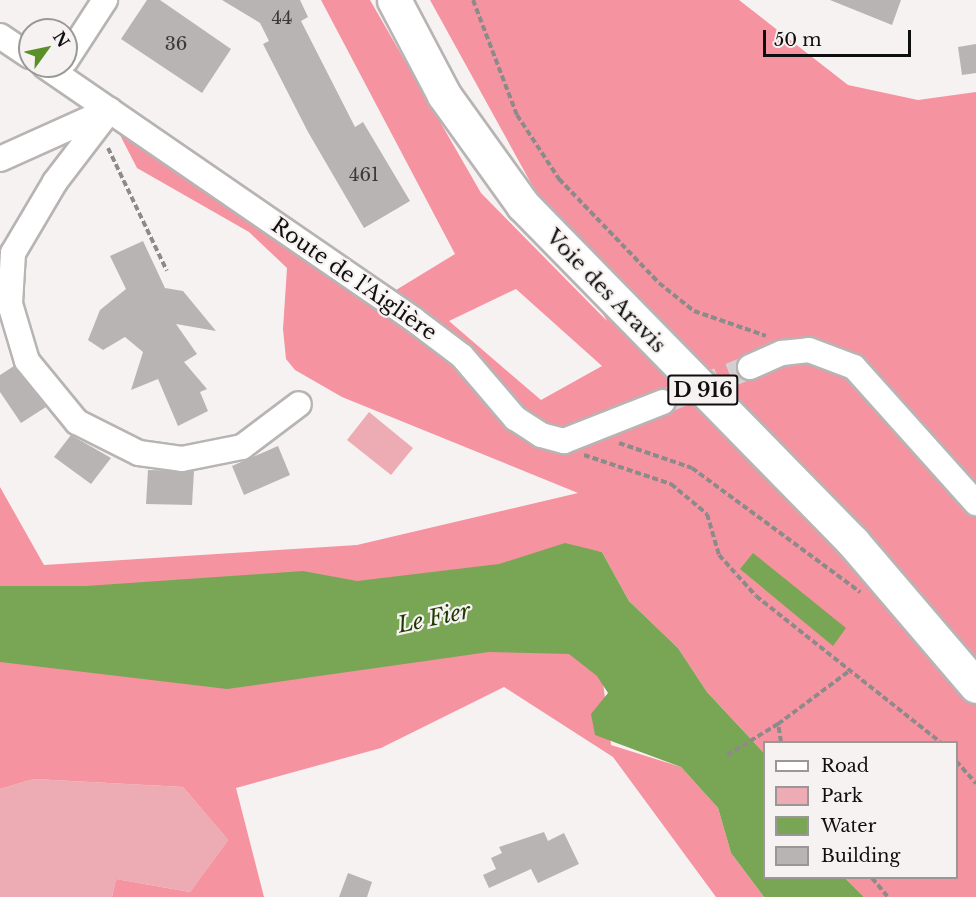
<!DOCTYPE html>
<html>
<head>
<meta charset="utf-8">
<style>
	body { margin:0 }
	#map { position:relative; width:976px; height:897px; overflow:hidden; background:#f7f2f2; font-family:"Libre Baskerville",serif }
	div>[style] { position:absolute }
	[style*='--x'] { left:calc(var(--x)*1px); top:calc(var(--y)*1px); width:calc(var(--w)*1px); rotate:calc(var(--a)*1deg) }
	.green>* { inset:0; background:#edabb3 }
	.forest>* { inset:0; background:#f693a0 }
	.water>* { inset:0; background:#79a655 }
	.building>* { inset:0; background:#b8b4b4 }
	.street-tunnel>* { height:24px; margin-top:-12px; transform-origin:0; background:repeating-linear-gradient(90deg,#d4d0d0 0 24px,transparent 0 36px) }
	.path>* { height:4px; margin-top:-2px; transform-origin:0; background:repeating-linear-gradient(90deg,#8d8a8a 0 6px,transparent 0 9px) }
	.roads { filter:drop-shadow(2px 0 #b8b4b4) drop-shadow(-2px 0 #b8b4b4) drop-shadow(0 2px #b8b4b4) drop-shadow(0 -2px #b8b4b4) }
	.street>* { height:24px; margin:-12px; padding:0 12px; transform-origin:12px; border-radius:12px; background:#fff }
	.highway>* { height:33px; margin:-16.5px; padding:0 16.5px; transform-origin:16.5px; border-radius:16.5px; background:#fff }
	span { translate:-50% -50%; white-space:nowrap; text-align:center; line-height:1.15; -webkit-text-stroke:4.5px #f7f2f2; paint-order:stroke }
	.number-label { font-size:18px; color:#3a3838 }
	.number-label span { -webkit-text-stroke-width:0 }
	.shield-label span { padding:2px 4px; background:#f7f2f2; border:2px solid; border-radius:4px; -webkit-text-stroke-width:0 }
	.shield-label { font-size:20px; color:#100f0f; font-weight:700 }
	.street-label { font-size:21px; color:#100f0f }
	.water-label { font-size:22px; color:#1d3900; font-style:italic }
	.legend { position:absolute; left:763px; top:741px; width:195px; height:138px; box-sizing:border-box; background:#f7f2f2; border:2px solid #9b9797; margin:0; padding:8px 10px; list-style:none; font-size:18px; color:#100f0f }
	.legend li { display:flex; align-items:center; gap:12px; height:30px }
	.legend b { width:30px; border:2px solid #9b9797 }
	.north { position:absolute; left:18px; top:18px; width:60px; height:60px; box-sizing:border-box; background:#f7f2f2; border:2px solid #9b9797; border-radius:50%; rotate:57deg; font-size:16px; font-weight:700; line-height:24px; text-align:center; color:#100f0f }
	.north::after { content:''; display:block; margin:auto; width:21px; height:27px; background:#5b8f28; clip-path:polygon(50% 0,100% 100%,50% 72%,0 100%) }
	.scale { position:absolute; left:763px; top:30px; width:148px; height:27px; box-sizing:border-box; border:3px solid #100f0f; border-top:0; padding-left:8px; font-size:18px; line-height:21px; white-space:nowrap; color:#100f0f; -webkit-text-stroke:4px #f7f2f2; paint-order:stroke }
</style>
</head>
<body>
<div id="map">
	<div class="green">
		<i style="clip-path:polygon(369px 412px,413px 448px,391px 475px,347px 440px)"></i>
		<i style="clip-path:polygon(34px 779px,183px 787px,228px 840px,190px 892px,116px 879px,112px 897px,0 897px,0 789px)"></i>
	</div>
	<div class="forest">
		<i style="clip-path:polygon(evenodd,321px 0,370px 0,481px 193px,607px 321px,430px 0,739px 0,848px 85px,918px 100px,976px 92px,976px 897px,864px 897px,845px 878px,956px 878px,956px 742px,764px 742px,764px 753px,707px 692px,678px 648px,629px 601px,602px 552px,586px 549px,611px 745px,681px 767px,718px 808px,731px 853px,764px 897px,716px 897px,613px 757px,504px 687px,381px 748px,236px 788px,264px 897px,112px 897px,116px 879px,190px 892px,228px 840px,183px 787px,34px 779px,0 789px,0 487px,44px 565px,357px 545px,578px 493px,342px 397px,295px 370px,286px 359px,283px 329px,287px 268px,249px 232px,137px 168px,120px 135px,121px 125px,378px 301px,455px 254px,321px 0,516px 289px,602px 366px,541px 400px,449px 321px,516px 289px)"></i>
	</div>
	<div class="water">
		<i style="clip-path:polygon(565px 543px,602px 552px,629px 601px,678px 648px,707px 692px,764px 753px,764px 878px,845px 878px,864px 897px,764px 897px,731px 853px,718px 808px,681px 767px,595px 735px,591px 714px,608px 693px,597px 676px,569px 654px,489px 652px,227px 689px,0 662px,0 586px,86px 586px,303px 571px,357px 581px,499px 564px)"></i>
		<i style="clip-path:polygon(753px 553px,846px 628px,833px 646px,740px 569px)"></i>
	</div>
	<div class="building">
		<i style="clip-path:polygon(147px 0,160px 0,231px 49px,202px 93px,121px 39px)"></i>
		<i style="clip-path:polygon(222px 0,300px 0,308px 17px,301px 21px,355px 127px,363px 122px,410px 201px,364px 228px,308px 132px,263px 44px,269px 41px,260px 23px)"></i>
		<i style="clip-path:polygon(830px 0,901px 0,892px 25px)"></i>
		<i style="clip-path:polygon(976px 44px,976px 73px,962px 75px,958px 47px)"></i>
		<i style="clip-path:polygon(143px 241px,165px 288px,183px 291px,216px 331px,176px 324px,197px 354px,184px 362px,207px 389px,200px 392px,208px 411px,178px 426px,158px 379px,131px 390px,143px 352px,125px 337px,103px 350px,88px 340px,100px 310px,126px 289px,110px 256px)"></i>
		<i style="clip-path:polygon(14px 366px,46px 407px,21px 423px,0 392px,0 375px)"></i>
		<i style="clip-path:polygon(71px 435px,111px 458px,91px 484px,54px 457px)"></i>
		<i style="clip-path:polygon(278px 446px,290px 475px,244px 495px,232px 466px)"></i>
		<i style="clip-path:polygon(148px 470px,194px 471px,192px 505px,146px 504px)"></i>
		<i style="clip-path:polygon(544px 832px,548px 841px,564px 833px,579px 864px,538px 883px,531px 869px,489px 888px,483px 875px,496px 869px,491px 858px,502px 853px,499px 847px)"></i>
		<i style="clip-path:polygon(348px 873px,372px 882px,367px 897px,339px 897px)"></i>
	</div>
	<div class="street-tunnel">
		<i style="--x:663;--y:402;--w:94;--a:-21.9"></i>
	</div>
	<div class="path">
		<i style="--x:473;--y:0;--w:123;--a:69.1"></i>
		<i style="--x:517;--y:115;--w:77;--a:56.7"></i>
		<i style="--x:559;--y:179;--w:144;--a:46.1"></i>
		<i style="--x:659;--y:283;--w:45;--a:38.7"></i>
		<i style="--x:694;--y:311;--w:76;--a:19.1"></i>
		<i style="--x:108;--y:148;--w:136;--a:64.4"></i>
		<i style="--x:619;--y:443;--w:77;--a:18.9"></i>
		<i style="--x:692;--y:468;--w:209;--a:36.4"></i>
		<i style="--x:584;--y:455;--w:92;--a:18.4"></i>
		<i style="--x:671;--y:484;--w:47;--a:39.8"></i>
		<i style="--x:707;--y:514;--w:43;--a:73.7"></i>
		<i style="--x:719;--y:555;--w:55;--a:47.9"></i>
		<i style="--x:756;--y:596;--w:235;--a:38.4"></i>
		<i style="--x:781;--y:742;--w:18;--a:-99"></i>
		<i style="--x:778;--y:724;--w:89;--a:-36.7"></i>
		<i style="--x:727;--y:755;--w:60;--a:-31.3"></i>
		<i style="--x:956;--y:761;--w:30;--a:48"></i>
		<i style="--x:872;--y:878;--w:25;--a:50"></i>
	</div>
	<div class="roads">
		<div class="street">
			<i style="--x:0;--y:36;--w:36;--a:34"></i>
			<i style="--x:66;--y:60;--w:72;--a:-57"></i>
			<i style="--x:45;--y:66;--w:447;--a:34.5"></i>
			<i style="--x:413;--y:319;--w:61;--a:37.1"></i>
			<i style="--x:462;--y:356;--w:82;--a:49.5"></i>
			<i style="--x:515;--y:418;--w:31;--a:33"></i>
			<i style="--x:541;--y:435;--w:24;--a:15"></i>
			<i style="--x:564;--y:441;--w:106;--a:-21.5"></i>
			<i style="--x:110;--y:110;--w:91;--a:127.4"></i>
			<i style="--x:55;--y:182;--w:82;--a:120.6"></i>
			<i style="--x:13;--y:253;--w:51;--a:93.4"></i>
			<i style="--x:10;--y:304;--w:59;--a:73.4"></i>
			<i style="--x:27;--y:361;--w:79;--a:50.7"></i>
			<i style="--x:77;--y:422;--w:69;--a:26.6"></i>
			<i style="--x:139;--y:453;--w:43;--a:7.9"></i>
			<i style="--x:182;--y:459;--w:61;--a:-11.3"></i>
			<i style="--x:242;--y:447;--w:71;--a:-37"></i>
			<i style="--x:0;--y:159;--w:117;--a:-24.2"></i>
			<i style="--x:750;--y:367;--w:35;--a:-24"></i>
			<i style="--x:782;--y:353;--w:27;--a:-6"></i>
			<i style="--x:809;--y:350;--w:48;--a:20.7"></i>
			<i style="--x:854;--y:367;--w:183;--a:48.1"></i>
		</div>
		<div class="highway">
			<i style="--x:394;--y:0;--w:107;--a:62.2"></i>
			<i style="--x:444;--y:95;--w:135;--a:54.3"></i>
			<i style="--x:523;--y:205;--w:472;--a:45.6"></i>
			<i style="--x:853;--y:542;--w:189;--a:49.5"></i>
		</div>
	</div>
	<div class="number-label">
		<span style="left:282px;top:18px">44</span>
		<span style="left:176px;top:44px">36</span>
		<span style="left:364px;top:175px">461</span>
	</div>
	<div class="shield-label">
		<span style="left:703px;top:390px">D 916</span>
	</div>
	<div class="street-label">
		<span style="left:354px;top:279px;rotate:35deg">Route de l'Aiglière</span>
		<span style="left:606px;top:291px;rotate:46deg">Voie des Aravis</span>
	</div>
	<div class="water-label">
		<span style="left:434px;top:618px;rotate:-12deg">Le Fier</span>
	</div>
	<ul class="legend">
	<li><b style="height:8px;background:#fff"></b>Road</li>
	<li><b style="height:16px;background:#edabb3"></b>Park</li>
	<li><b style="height:16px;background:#79a655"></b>Water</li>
	<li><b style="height:16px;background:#b8b4b4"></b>Building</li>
	</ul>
	<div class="north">N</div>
	<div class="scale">50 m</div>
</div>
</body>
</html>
